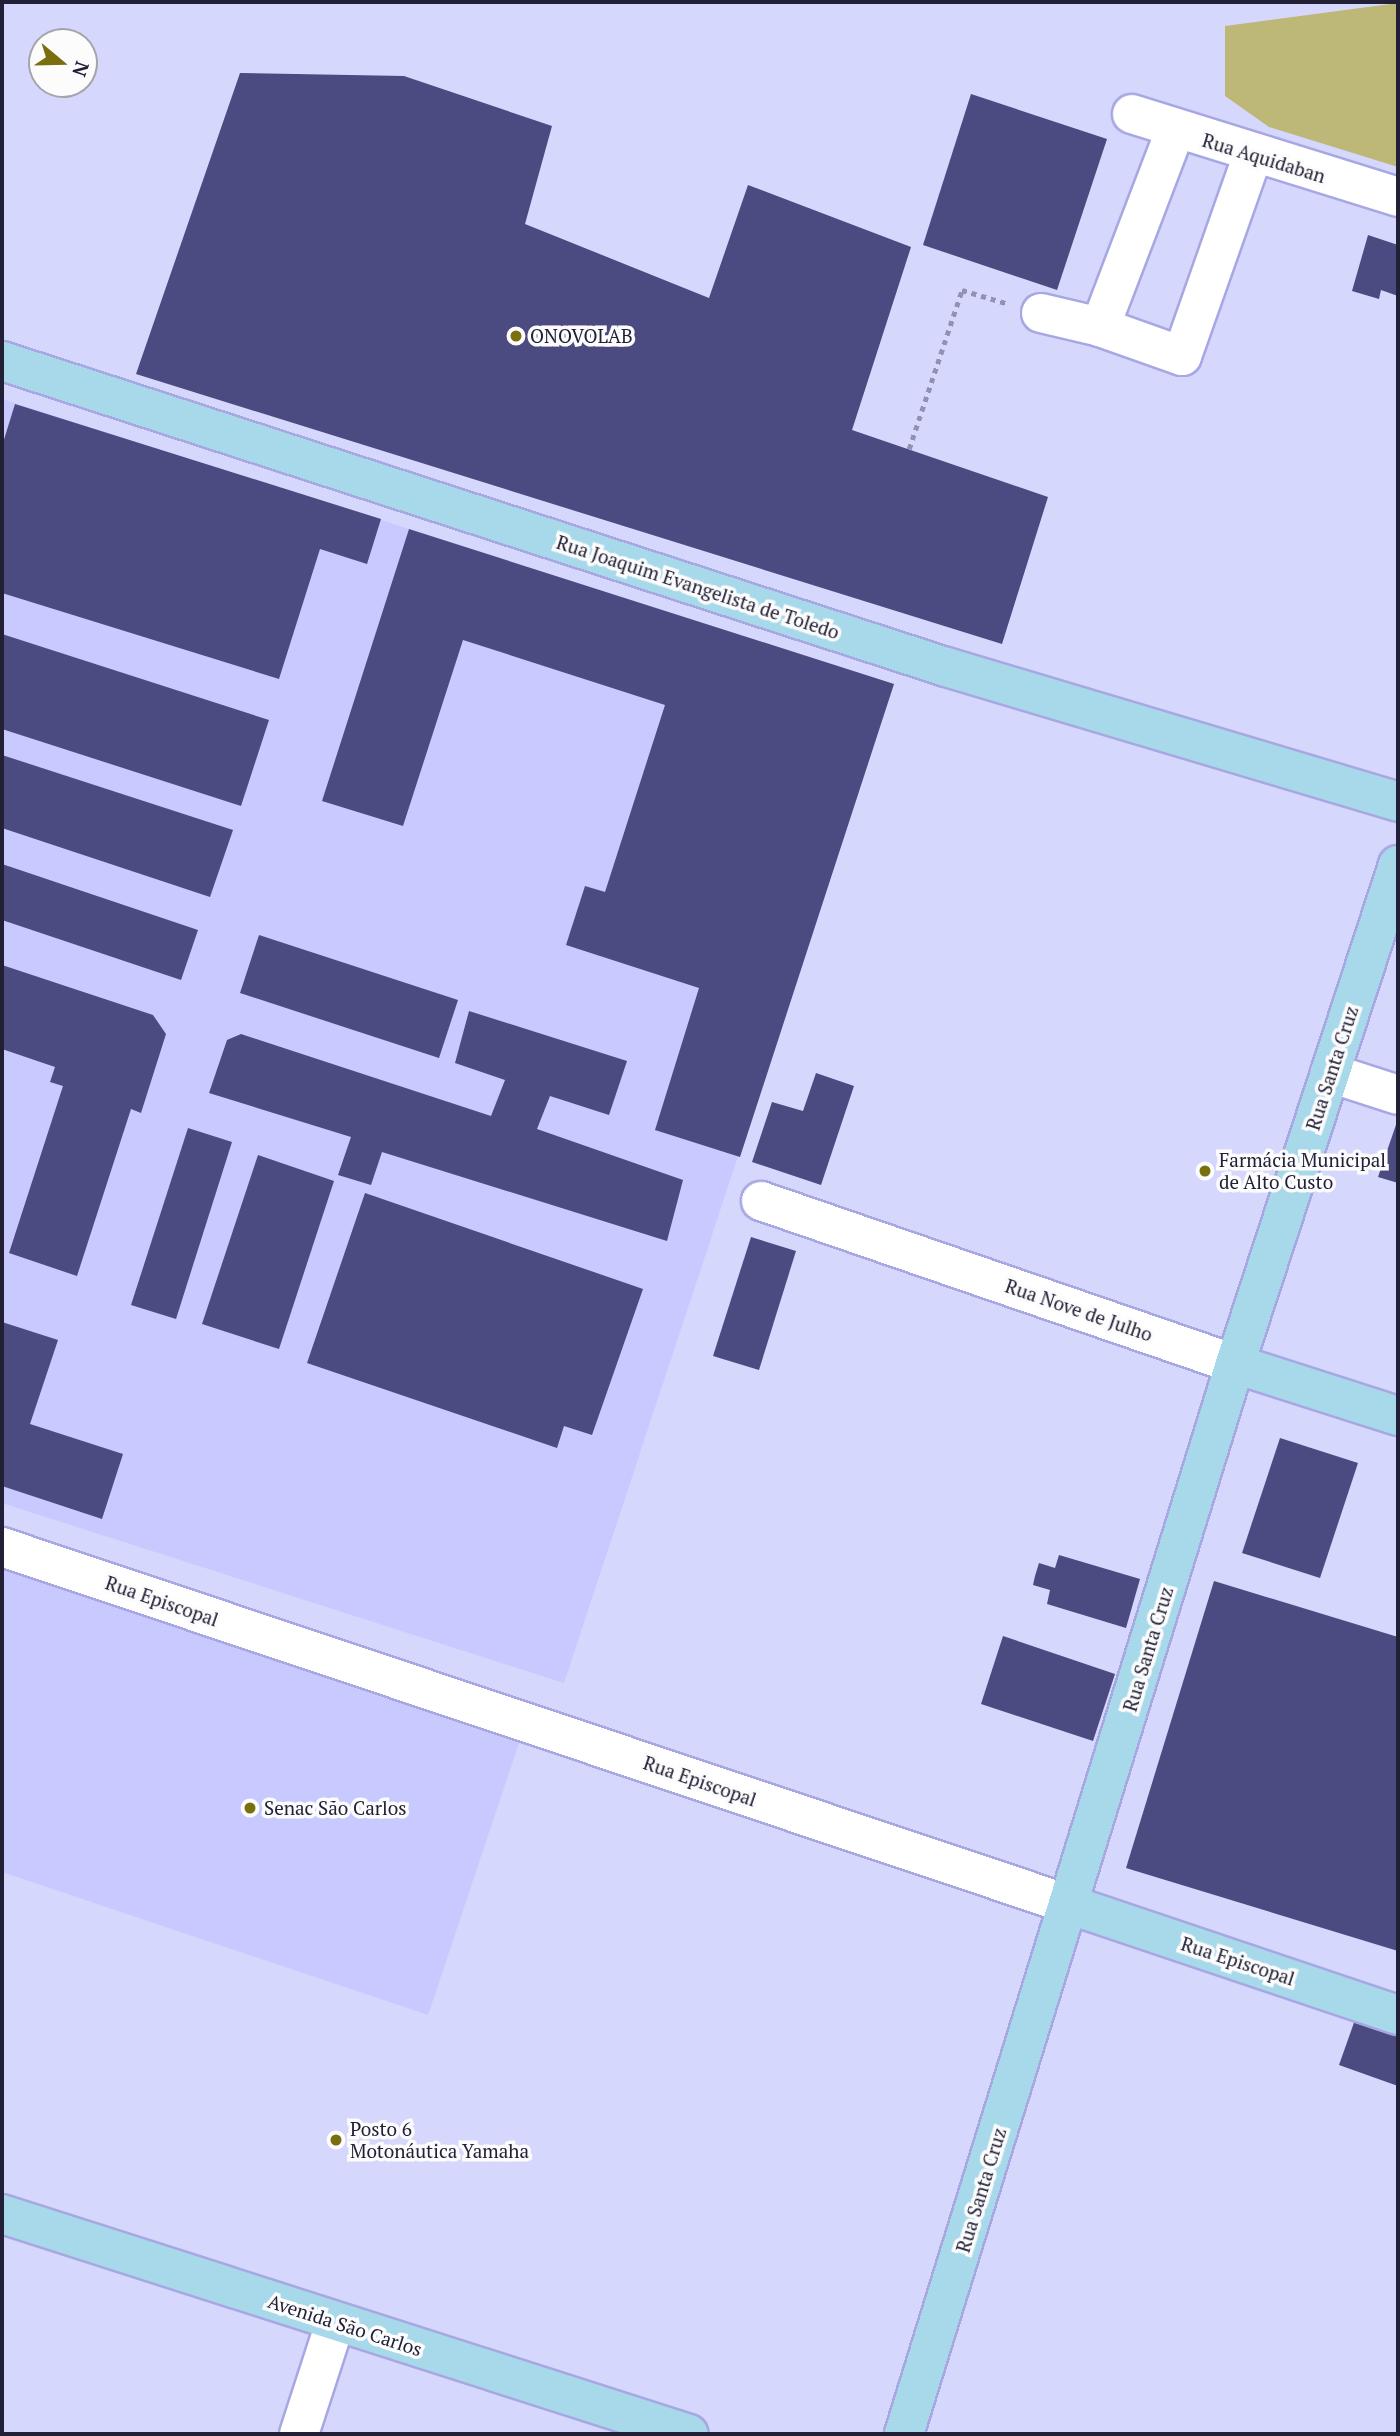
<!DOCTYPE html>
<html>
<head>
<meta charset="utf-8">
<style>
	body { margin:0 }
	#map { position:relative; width:1400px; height:2436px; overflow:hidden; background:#d6d7fc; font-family:"PT Serif",serif }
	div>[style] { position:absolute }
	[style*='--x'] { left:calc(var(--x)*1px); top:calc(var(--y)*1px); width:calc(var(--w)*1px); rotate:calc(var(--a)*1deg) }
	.built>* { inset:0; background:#c7c9ff }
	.green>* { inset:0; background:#bdb778 }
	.building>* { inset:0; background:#4b4a81 }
	.path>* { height:4.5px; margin-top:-2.25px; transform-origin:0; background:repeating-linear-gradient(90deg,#9192b1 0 5px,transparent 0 10px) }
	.roads { filter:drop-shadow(2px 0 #a7a8e2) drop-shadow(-2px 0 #a7a8e2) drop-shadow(0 2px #a7a8e2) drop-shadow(0 -2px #a7a8e2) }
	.minor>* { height:38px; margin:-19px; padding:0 19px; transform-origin:19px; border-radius:19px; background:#fff }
	.major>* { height:38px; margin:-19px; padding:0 19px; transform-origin:19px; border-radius:19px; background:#a8d9eb }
	.dots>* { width:19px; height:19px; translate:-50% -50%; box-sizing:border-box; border:4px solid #fcfcfc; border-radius:50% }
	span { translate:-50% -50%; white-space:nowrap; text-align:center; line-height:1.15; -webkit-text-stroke:7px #fcfcfc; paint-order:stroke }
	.street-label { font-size:19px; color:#212037 }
	.poi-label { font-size:19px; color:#212037 }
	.left { translate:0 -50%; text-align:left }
	.frame { position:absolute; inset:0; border:4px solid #212037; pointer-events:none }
	.north { position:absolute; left:28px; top:28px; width:70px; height:70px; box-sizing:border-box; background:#fcfcfc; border:2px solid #a4a4ad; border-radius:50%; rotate:109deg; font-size:19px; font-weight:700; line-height:28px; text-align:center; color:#212037 }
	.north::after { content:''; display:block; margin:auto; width:24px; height:32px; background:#796f0f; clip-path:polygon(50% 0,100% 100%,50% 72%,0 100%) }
</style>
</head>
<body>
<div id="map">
	<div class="built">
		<i style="clip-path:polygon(2px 399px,894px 684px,564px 1683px,2px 1503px)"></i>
		<i style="clip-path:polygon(2px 1569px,519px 1743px,428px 2015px,2px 1872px)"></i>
	</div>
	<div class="green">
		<i style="clip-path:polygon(1398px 3px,1398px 167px,1269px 127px,1225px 96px,1225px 26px)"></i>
	</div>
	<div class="building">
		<i style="clip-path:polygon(240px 73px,404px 76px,552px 126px,525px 224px,709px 298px,748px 185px,911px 247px,852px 430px,1048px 497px,1002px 644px,136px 374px)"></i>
		<i style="clip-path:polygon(971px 94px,1107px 139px,1057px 290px,923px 245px)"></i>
		<i style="clip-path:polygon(1368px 235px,1398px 245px,1398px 296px,1381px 290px,1379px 299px,1352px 291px)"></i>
		<i style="clip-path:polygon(15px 404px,381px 519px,367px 564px,320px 549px,279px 679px,2px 593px,2px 446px)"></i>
		<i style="clip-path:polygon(409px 529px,894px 684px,740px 1157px,655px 1130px,699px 988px,566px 945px,585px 886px,605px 892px,665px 705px,463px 640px,403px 826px,322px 801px)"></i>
		<i style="clip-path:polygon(2px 634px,269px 720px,241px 806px,2px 729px)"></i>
		<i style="clip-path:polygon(2px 755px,233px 830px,210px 897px,2px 828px)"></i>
		<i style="clip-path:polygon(2px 864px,198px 930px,181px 980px,2px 920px)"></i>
		<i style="clip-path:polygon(259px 935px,458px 1000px,439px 1058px,240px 993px)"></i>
		<i style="clip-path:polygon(2px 965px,153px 1015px,166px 1034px,141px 1113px,131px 1109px,77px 1276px,9px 1253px,63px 1086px,50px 1082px,55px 1067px,2px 1049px)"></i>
		<i style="clip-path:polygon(469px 1011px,627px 1061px,609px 1115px,550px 1096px,537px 1129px,683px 1180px,667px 1241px,382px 1152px,371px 1185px,338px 1175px,351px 1137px,209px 1093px,227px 1040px,241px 1034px,491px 1116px,505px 1080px,455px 1063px)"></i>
		<i style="clip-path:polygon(816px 1073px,854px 1086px,821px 1185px,752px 1162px,772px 1102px,803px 1111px)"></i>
		<i style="clip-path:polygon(1398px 1119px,1398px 1183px,1378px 1177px)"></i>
		<i style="clip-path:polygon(188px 1128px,232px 1142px,176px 1319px,131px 1305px)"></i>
		<i style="clip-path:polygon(258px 1155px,334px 1181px,279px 1349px,202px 1324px)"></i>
		<i style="clip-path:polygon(365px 1193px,643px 1289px,592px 1435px,564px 1426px,557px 1448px,307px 1363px)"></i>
		<i style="clip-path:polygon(751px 1237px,796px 1251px,759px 1370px,713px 1356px)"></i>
		<i style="clip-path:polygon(2px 1322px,58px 1340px,30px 1424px,123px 1454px,102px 1519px,2px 1486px)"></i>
		<i style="clip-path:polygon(1280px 1438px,1358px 1463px,1320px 1578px,1242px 1553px)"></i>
		<i style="clip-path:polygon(1059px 1555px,1140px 1579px,1126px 1628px,1047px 1604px,1050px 1590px,1033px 1585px,1035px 1576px,1039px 1563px,1055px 1568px)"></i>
		<i style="clip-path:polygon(1214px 1581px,1398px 1637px,1398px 1951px,1126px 1868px)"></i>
		<i style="clip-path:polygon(1003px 1636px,1115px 1674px,1093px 1741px,981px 1704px)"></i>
		<i style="clip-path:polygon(1356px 2017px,1398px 2032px,1398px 2086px,1339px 2065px)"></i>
	</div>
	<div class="path">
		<i style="--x:909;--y:449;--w:168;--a:-71.6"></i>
		<i style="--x:962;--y:290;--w:46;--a:16.5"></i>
	</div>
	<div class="roads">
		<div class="minor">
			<i style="--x:1132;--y:114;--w:279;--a:17.3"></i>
			<i style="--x:1175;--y:131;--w:210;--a:110.9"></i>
			<i style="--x:1100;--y:327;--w:87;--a:19.5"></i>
			<i style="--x:1182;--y:356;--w:214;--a:-70.6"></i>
			<i style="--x:1041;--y:313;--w:61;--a:13.3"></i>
			<i style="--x:1330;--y:1073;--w:71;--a:17.9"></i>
			<i style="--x:761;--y:1201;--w:501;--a:18.98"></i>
			<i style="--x:2;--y:1547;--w:1127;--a:18.52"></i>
			<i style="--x:299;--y:2434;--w:117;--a:-72"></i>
		</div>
		<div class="major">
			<i style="--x:2;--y:361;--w:992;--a:17.96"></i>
			<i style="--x:946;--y:667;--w:472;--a:16.6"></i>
			<i style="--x:1235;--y:1364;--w:171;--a:17.7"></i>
			<i style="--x:1071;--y:1905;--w:345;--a:18.6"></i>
			<i style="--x:2;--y:2214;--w:721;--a:17.76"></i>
			<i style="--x:904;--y:2434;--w:1120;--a:-72.81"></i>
			<i style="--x:1235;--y:1364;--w:525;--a:-71.91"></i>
		</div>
	</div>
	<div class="dots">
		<i style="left:516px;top:336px;background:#796f0f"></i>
		<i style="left:1205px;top:1171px;background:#796f0f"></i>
		<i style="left:250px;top:1808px;background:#796f0f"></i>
		<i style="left:336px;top:2140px;background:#796f0f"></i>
	</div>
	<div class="street-label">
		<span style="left:1264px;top:158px;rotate:17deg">Rua Aquidaban</span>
		<span style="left:698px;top:587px;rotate:18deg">Rua Joaquim Evangelista de Toledo</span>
		<span style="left:1332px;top:1068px;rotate:-72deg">Rua Santa Cruz</span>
		<span style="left:1079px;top:1310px;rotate:19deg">Rua Nove de Julho</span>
		<span style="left:162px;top:1601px;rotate:19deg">Rua Episcopal</span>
		<span style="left:1148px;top:1649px;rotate:-73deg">Rua Santa Cruz</span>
		<span style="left:700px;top:1781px;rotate:19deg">Rua Episcopal</span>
		<span style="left:1238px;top:1961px;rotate:18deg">Rua Episcopal</span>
		<span style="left:981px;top:2190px;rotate:-73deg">Rua Santa Cruz</span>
		<span style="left:345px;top:2325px;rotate:18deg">Avenida São Carlos</span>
	</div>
	<div class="poi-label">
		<span class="left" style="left:530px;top:336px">ONOVOLAB</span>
		<span class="left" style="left:1219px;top:1171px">Farmácia Municipal<br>de Alto Custo</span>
		<span class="left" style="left:264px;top:1808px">Senac São Carlos</span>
		<span class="left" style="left:350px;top:2140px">Posto 6<br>Motonáutica Yamaha</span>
	</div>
	<div class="frame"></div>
	<div class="north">N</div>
</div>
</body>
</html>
